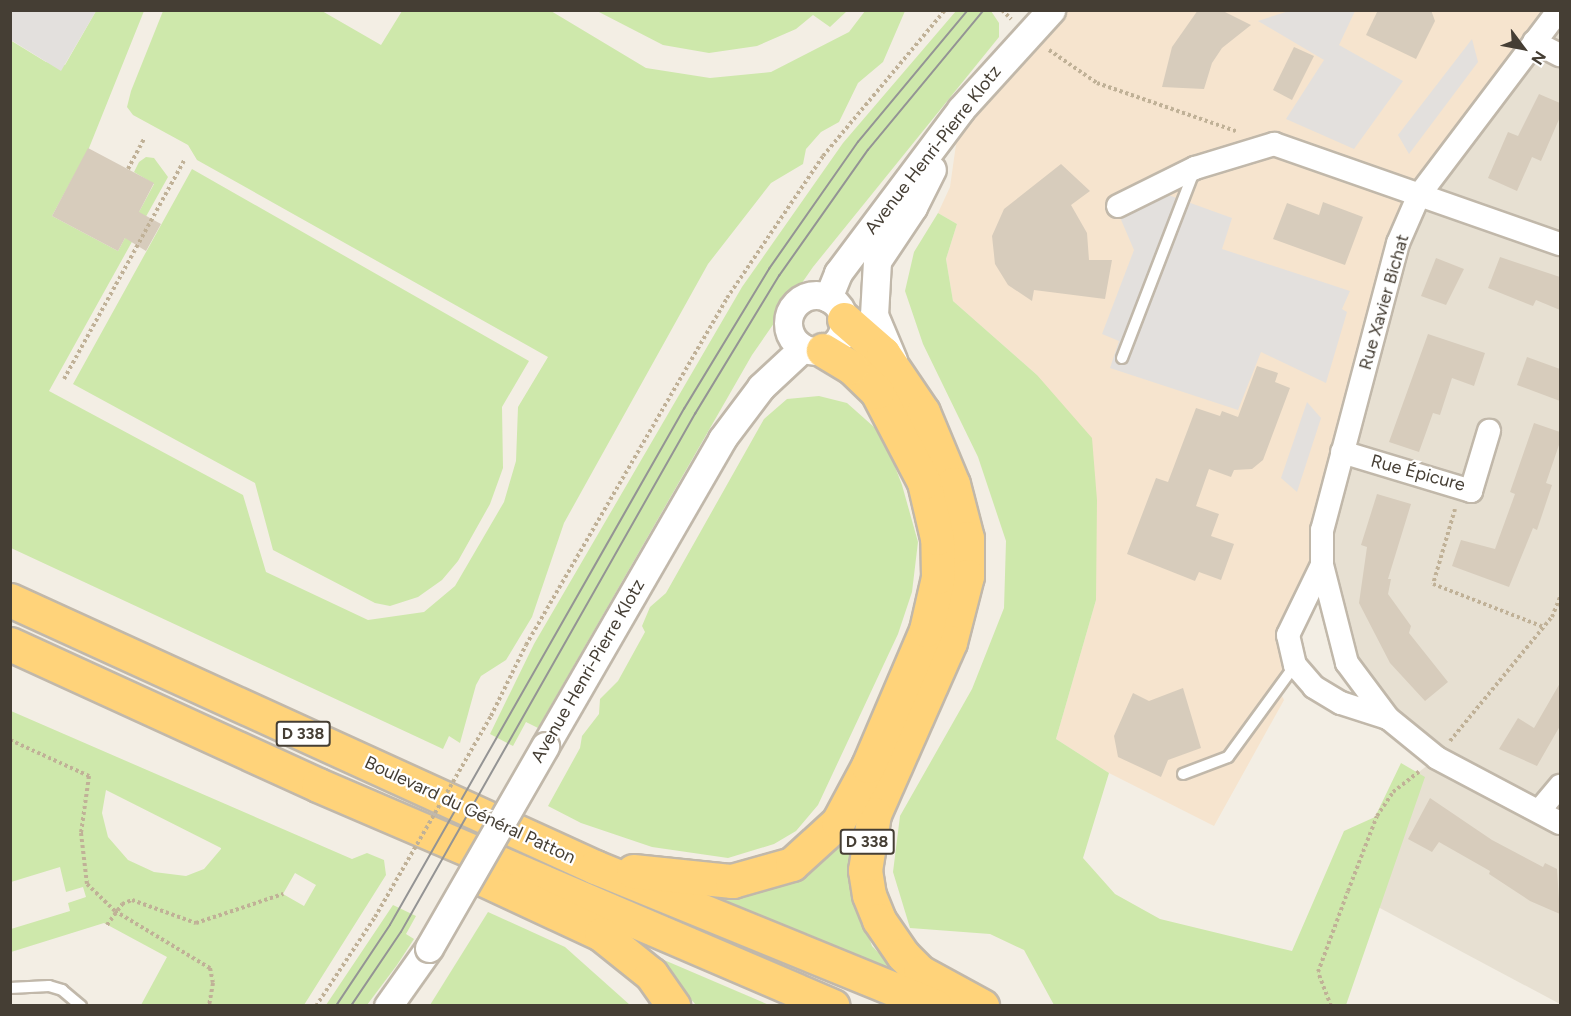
<!DOCTYPE html>
<html>
<head>
<meta charset="utf-8">
<style>
	body { margin:0 }
	#map { position:relative; width:1571px; height:1016px; overflow:hidden; background:#f3eee4; font-family:Figtree,sans-serif }
	div>[style] { position:absolute }
	[style*='--x'] { left:calc(var(--x)*1px); top:calc(var(--y)*1px); width:calc(var(--w)*1px); rotate:calc(var(--a)*1deg) }
	.residential>* { inset:0; background:#e7e0d2 }
	.commercial>* { inset:0; background:#f6e4ce }
	.green>* { inset:0; background:#cee8ab }
	.parking>* { inset:0; background:#e3e0dd }
	.building>* { inset:0; background:#d7ccbc }
	.path>* { height:4px; margin-top:-2px; transform-origin:0; background:repeating-linear-gradient(90deg,#c0b197 0 3px,transparent 0 6px) }
	.roads { filter:drop-shadow(2px 0 #c1b8aa) drop-shadow(-2px 0 #c1b8aa) drop-shadow(0 2px #c1b8aa) drop-shadow(0 -2px #c1b8aa) }
	.service>* { height:10px; margin:-5px; padding:0 5px; transform-origin:5px; border-radius:5px; background:#fff }
	.minor>* { height:22px; margin:-11px; padding:0 11px; transform-origin:11px; border-radius:11px; background:#fff }
	.tertiary>* { height:27px; margin:-13.5px; padding:0 13.5px; transform-origin:13.5px; border-radius:13.5px; background:#fff }
	.tertiary>.ring { margin:-13.5px; padding:0; box-sizing:content-box; background:none; border:27px solid #fff; border-radius:50% }
	.trunk>* { height:33px; margin:-16.5px; padding:0 16.5px; transform-origin:16.5px; border-radius:16.5px; background:#ffd37a }
	.tram>* { height:1.5px; margin:-0.75px; padding:0 0.75px; transform-origin:0.75px; border-radius:0.75px; background:#949494 }
	.path-bridge>* { height:4px; margin-top:-2px; transform-origin:0; background:repeating-linear-gradient(90deg,#c0b197 0 3px,transparent 0 6px) }
	.bridges { filter:drop-shadow(2px 0 #c1b8aa) drop-shadow(-2px 0 #c1b8aa) drop-shadow(0 2px #c1b8aa) drop-shadow(0 -2px #c1b8aa) }
	.tertiary-bridge>* { height:27px; margin:-13.5px; padding:0 13.5px; transform-origin:13.5px; border-radius:13.5px; background:#fff }
	span { translate:-50% -50%; white-space:nowrap; text-align:center; line-height:1.15; -webkit-text-stroke:4.5px #fff; paint-order:stroke }
	.shield-label span { padding:2px 4px; background:#fff; border:2px solid; border-radius:4px; -webkit-text-stroke-width:0 }
	.shield-label { font-size:16px; color:#453e34; font-weight:700 }
	.street-label { font-size:18px; color:#453e34 }
	.frame { position:absolute; inset:0; border:12px solid #453e34; pointer-events:none }
	.north { position:absolute; left:1493px; top:18px; width:60px; height:60px; -webkit-text-stroke:4px #fff; paint-order:stroke; rotate:122deg; font-size:16px; font-weight:700; line-height:24px; text-align:center; color:#453e34 }
	.north::after { content:''; display:block; margin:auto; width:21px; height:27px; background:#453e34; clip-path:polygon(50% 0,100% 100%,50% 72%,0 100%) }
</style>
</head>
<body>
<div id="map">
	<div class="residential">
		<i style="clip-path:polygon(1560px 11px,1560px 1004px,1348px 891px,1393px 792px,1437px 758px,1347px 663px,1322px 565px,1398px 243px)"></i>
	</div>
	<div class="commercial">
		<i style="clip-path:polygon(1051px 11px,1559px 11px,1419px 195px,1288px 635px,1295px 665px,1278px 688px,1284px 700px,1214px 826px,1109px 773px,1056px 739px,1096px 600px,1037px 375px,953px 301px,946px 259px,957px 224px,938px 213px,950px 187px,961px 109px)"></i>
	</div>
	<div class="green">
		<i style="clip-path:polygon(96px 11px,144px 11px,89px 148px,52px 216px,118px 251px,154px 184px,134px 172px,139px 162px,146px 157px,154px 158px,168px 177px,49px 391px,243px 495px,266px 572px,368px 620px,424px 612px,455px 586px,504px 502px,516px 461px,518px 407px,548px 357px,197px 160px,188px 145px,133px 115px,127px 107px,131px 91px,163px 11px,322px 11px,381px 45px,402px 11px,551px 11px,646px 68px,710px 78px,771px 72px,849px 32px,865px 11px,905px 11px,883px 62px,858px 83px,839px 122px,821px 132px,806px 149px,803px 164px,771px 183px,708px 264px,564px 523px,532px 617px,506px 660px,481px 676px,476px 685px,460px 743px,449px 736px,443px 749px,11px 548px,10px 40px,46px 62px,65px 65px)"></i>
		<i style="clip-path:polygon(597px 11px,846px 10px,847px 11px,830px 27px,813px 15px,796px 29px,757px 46px,709px 53px,663px 45px)"></i>
		<i style="clip-path:polygon(956px 11px,991px 11px,999px 23px,999px 37px,813px 267px,752px 355px,538px 728px,526px 722px,513px 746px,490px 734px,534px 644px,742px 287px,843px 143px)"></i>
		<i style="clip-path:polygon(192px 169px,529px 361px,502px 407px,503px 468px,490px 504px,458px 561px,442px 580px,418px 597px,390px 606px,375px 603px,273px 550px,255px 483px,73px 384px)"></i>
		<i style="clip-path:polygon(938px 213px,957px 224px,946px 259px,953px 301px,1037px 375px,1092px 438px,1097px 500px,1096px 600px,1056px 739px,1109px 773px,1083px 858px,1115px 894px,1160px 919px,1292px 951px,1344px 831px,1375px 817px,1401px 763px,1425px 777px,1346px 1005px,1054px 1005px,1024px 950px,990px 934px,910px 928px,893px 872px,900px 816px,972px 689px,1004px 608px,1006px 541px,978px 457px,923px 344px,905px 291px,914px 252px)"></i>
		<i style="clip-path:polygon(819px 396px,847px 403px,883px 435px,902px 485px,918px 542px,912px 592px,898px 634px,818px 805px,796px 831px,774px 844px,728px 858px,652px 847px,581px 823px,548px 806px,580px 748px,582px 736px,599px 714px,600px 699px,618px 681px,645px 632px,642px 626px,650px 607px,666px 593px,764px 419px,787px 399px)"></i>
		<i style="clip-path:polygon(evenodd,11px 711px,352px 859px,367px 853px,384px 860px,386px 875px,304px 1005px,141px 1005px,167px 957px,104px 923px,11px 952px,11px 929px,70px 911px,68px 903px,86px 897px,83px 887px,66px 892px,60px 867px,11px 882px,11px 711px,106px 790px,221px 848px,221px 849px,204px 869px,186px 876px,154px 872px,128px 860px,108px 837px,102px 813px,106px 790px,11px 711px,295px 873px,316px 885px,304px 906px,283px 894px,295px 873px)"></i>
		<i style="clip-path:polygon(877px 774px,855px 828px,849px 880px,872px 946px,903px 978px,713px 900px,734px 898px,797px 876px)"></i>
		<i style="clip-path:polygon(393px 905px,416px 916px,406px 934px,414px 939px,397px 965px,367px 1005px,326px 1005px)"></i>
		<i style="clip-path:polygon(488px 912px,565px 947px,630px 1005px,430px 1005px)"></i>
		<i style="clip-path:polygon(650px 954px,769px 1005px,696px 1005px)"></i>
	</div>
	<div class="parking">
		<i style="clip-path:polygon(1292px 10px,1355px 11px,1339px 45px,1403px 81px,1354px 149px,1286px 119px,1324px 60px,1258px 21px)"></i>
		<i style="clip-path:polygon(10px 11px,11px 10px,96px 11px,61px 71px,11px 40px)"></i>
		<i style="clip-path:polygon(1472px 39px,1478px 62px,1409px 154px,1398px 135px)"></i>
		<i style="clip-path:polygon(1160px 192px,1232px 218px,1222px 249px,1350px 291px,1342px 309px,1347px 312px,1326px 383px,1261px 352px,1238px 410px,1110px 368px,1119px 341px,1102px 334px,1134px 250px,1119px 215px)"></i>
		<i style="clip-path:polygon(1307px 402px,1321px 418px,1297px 492px,1281px 478px)"></i>
	</div>
	<div class="building">
		<i style="clip-path:polygon(1198px 10px,1221px 10px,1251px 25px,1222px 48px,1212px 63px,1204px 89px,1162px 87px,1172px 47px)"></i>
		<i style="clip-path:polygon(1378px 10px,1431px 10px,1435px 21px,1416px 59px,1366px 35px)"></i>
		<i style="clip-path:polygon(1294px 47px,1314px 56px,1292px 100px,1273px 90px)"></i>
		<i style="clip-path:polygon(1539px 94px,1560px 103px,1560px 117px,1541px 161px,1532px 157px,1517px 191px,1488px 178px,1508px 132px,1518px 136px)"></i>
		<i style="clip-path:polygon(88px 148px,154px 183px,139px 212px,161px 224px,146px 251px,125px 238px,118px 251px,52px 216px)"></i>
		<i style="clip-path:polygon(1061px 164px,1090px 191px,1071px 205px,1087px 233px,1089px 260px,1112px 260px,1105px 299px,1034px 290px,1032px 301px,1008px 285px,995px 264px,992px 236px,1004px 209px)"></i>
		<i style="clip-path:polygon(1323px 202px,1363px 217px,1345px 265px,1273px 239px,1287px 203px,1319px 215px)"></i>
		<i style="clip-path:polygon(1500px 257px,1560px 277px,1560px 310px,1536px 300px,1533px 306px,1488px 288px)"></i>
		<i style="clip-path:polygon(1436px 258px,1464px 269px,1446px 305px,1421px 296px)"></i>
		<i style="clip-path:polygon(1428px 334px,1485px 353px,1474px 386px,1452px 378px,1440px 415px,1433px 413px,1419px 452px,1389px 442px)"></i>
		<i style="clip-path:polygon(1527px 357px,1560px 369px,1560px 401px,1517px 385px)"></i>
		<i style="clip-path:polygon(1257px 366px,1278px 373px,1275px 382px,1290px 388px,1263px 460px,1252px 469px,1234px 470px,1231px 477px,1209px 469px,1196px 506px,1219px 514px,1211px 536px,1234px 544px,1221px 580px,1199px 572px,1195px 581px,1127px 554px,1156px 478px,1168px 482px,1196px 408px,1220px 416px,1222px 411px,1238px 417px)"></i>
		<i style="clip-path:polygon(1534px 423px,1560px 432px,1560px 442px,1546px 483px,1552px 485px,1537px 530px,1533px 528px,1509px 587px,1452px 566px,1461px 540px,1495px 549px,1515px 494px,1510px 492px)"></i>
		<i style="clip-path:polygon(1377px 494px,1411px 504px,1388px 579px,1391px 579px,1388px 594px,1411px 626px,1409px 633px,1448px 682px,1425px 701px,1390px 663px,1359px 603px,1367px 547px,1361px 545px)"></i>
		<i style="clip-path:polygon(1560px 683px,1560px 726px,1537px 766px,1499px 749px,1518px 718px,1534px 728px)"></i>
		<i style="clip-path:polygon(1183px 688px,1201px 748px,1168px 760px,1161px 777px,1118px 757px,1114px 736px,1133px 693px,1149px 701px)"></i>
		<i style="clip-path:polygon(1430px 798px,1492px 840px,1543px 867px,1545px 863px,1557px 869px,1560px 914px,1530px 901px,1489px 874px,1490px 871px,1439px 842px,1432px 852px,1408px 839px)"></i>
	</div>
	<div class="path">
		<i style="--x:1002;--y:10;--w:13;--a:45"></i>
		<i style="--x:1049;--y:50;--w:58;--a:34.5"></i>
		<i style="--x:1097;--y:83;--w:147;--a:19.1"></i>
		<i style="--x:128;--y:169;--w:34;--a:-62"></i>
		<i style="--x:64;--y:379;--w:249;--a:-61.2"></i>
		<i style="--x:1455;--y:509;--w:78;--a:106.3"></i>
		<i style="--x:1433;--y:584;--w:119;--a:21.2"></i>
		<i style="--x:491;--y:716;--w:79;--a:-63.8"></i>
		<i style="--x:526;--y:645;--w:401;--a:-59.9"></i>
		<i style="--x:727;--y:298;--w:171;--a:-55.9"></i>
		<i style="--x:823;--y:156;--w:190;--a:-50.1"></i>
		<i style="--x:10;--y:740;--w:87;--a:24.5"></i>
		<i style="--x:89;--y:776;--w:58;--a:98"></i>
		<i style="--x:81;--y:833;--w:51;--a:83.3"></i>
		<i style="--x:87;--y:884;--w:39;--a:44"></i>
		<i style="--x:115;--y:911;--w:111;--a:31"></i>
		<i style="--x:210;--y:968;--w:15;--a:79"></i>
		<i style="--x:213;--y:983;--w:23;--a:100"></i>
		<i style="--x:1450;--y:741;--w:161;--a:-50.6"></i>
		<i style="--x:1552;--y:617;--w:22;--a:-68"></i>
		<i style="--x:107;--y:925;--w:26;--a:-54"></i>
		<i style="--x:122;--y:904;--w:11;--a:-22"></i>
		<i style="--x:132;--y:900;--w:68;--a:19.8"></i>
		<i style="--x:196;--y:923;--w:92;--a:-18.4"></i>
		<i style="--x:316;--y:1006;--w:107;--a:-56.5"></i>
		<i style="--x:1331;--y:1006;--w:36;--a:-111"></i>
		<i style="--x:1318;--y:972;--w:86;--a:-69.7"></i>
		<i style="--x:1348;--y:891;--w:80;--a:-68.9"></i>
		<i style="--x:1377;--y:816;--w:29;--a:-56"></i>
		<i style="--x:1393;--y:792;--w:33;--a:-38"></i>
	</div>
	<div class="roads">
		<div class="service">
			<i style="--x:1122;--y:358;--w:200;--a:-68.9"></i>
			<i style="--x:1183;--y:774;--w:48;--a:-20.7"></i>
			<i style="--x:1228;--y:757;--w:114;--a:-53.9"></i>
			<i style="--x:10;--y:988;--w:39;--a:-3"></i>
			<i style="--x:49;--y:986;--w:14;--a:17"></i>
			<i style="--x:62;--y:990;--w:25;--a:40"></i>
		</div>
		<div class="minor">
			<i style="--x:1559;--y:10;--w:232;--a:127.1"></i>
			<i style="--x:1419;--y:195;--w:52;--a:113.6"></i>
			<i style="--x:1398;--y:243;--w:297;--a:104.8"></i>
			<i style="--x:1322;--y:530;--w:35;--a:90"></i>
			<i style="--x:1322;--y:565;--w:101;--a:75.7"></i>
			<i style="--x:1347;--y:663;--w:69;--a:53.3"></i>
			<i style="--x:1388;--y:718;--w:63;--a:39.2"></i>
			<i style="--x:1437;--y:758;--w:139;--a:27.9"></i>
			<i style="--x:1534;--y:42;--w:29;--a:27"></i>
			<i style="--x:1118;--y:206;--w:86;--a:-26.3"></i>
			<i style="--x:1195;--y:168;--w:83;--a:-16.9"></i>
			<i style="--x:1274;--y:144;--w:303;--a:19.3"></i>
			<i style="--x:1342;--y:452;--w:135;--a:16.8"></i>
			<i style="--x:1471;--y:491;--w:63;--a:-73.3"></i>
			<i style="--x:1322;--y:565;--w:78;--a:115.9"></i>
			<i style="--x:1288;--y:635;--w:31;--a:77"></i>
			<i style="--x:1295;--y:665;--w:29;--a:49"></i>
			<i style="--x:1314;--y:687;--w:31;--a:31"></i>
			<i style="--x:1341;--y:703;--w:49;--a:17.7"></i>
			<i style="--x:1539;--y:811;--w:33;--a:-50"></i>
		</div>
		<div class="tertiary">
			<i class="ring" style="left:788px;top:295px;width:29px;height:29px"></i>
			<i style="--x:828;--y:298;--w:27;--a:-68"></i>
			<i style="--x:838;--y:273;--w:205;--a:-53.1"></i>
			<i style="--x:961;--y:109;--w:134;--a:-47.7"></i>
			<i style="--x:893;--y:360;--w:49;--a:-112.9"></i>
			<i style="--x:874;--y:315;--w:54;--a:-86.8"></i>
			<i style="--x:877;--y:261;--w:65;--a:-56.3"></i>
			<i style="--x:913;--y:207;--w:42;--a:-63.4"></i>
			<i style="--x:545;--y:746;--w:354;--a:-60"></i>
			<i style="--x:722;--y:439;--w:65;--a:-53.1"></i>
			<i style="--x:761;--y:387;--w:57;--a:-42.9"></i>
			<i style="--x:388;--y:1006;--w:71;--a:-54.7"></i>
		</div>
		<div class="trunk">
			<i style="--x:844;--y:319;--w:52;--a:41.1"></i>
			<i style="--x:883;--y:353;--w:71;--a:55.9"></i>
			<i style="--x:923;--y:412;--w:78;--a:67.4"></i>
			<i style="--x:953;--y:484;--w:56;--a:75.5"></i>
			<i style="--x:967;--y:538;--w:38;--a:90"></i>
			<i style="--x:967;--y:576;--w:68;--a:104.4"></i>
			<i style="--x:950;--y:642;--w:188;--a:113.8"></i>
			<i style="--x:874;--y:814;--w:57;--a:99.1"></i>
			<i style="--x:865;--y:870;--w:25;--a:81"></i>
			<i style="--x:869;--y:895;--w:27;--a:68"></i>
			<i style="--x:879;--y:920;--w:42;--a:55.6"></i>
			<i style="--x:903;--y:955;--w:24;--a:45"></i>
			<i style="--x:920;--y:972;--w:71;--a:28.7"></i>
			<i style="--x:10;--y:600;--w:643;--a:24.53"></i>
			<i style="--x:595;--y:867;--w:367;--a:22.2"></i>
			<i style="--x:10;--y:644;--w:339;--a:24.6"></i>
			<i style="--x:318;--y:785;--w:560;--a:23.23"></i>
			<i style="--x:633;--y:871;--w:100;--a:5.8"></i>
			<i style="--x:732;--y:881;--w:62;--a:-15.8"></i>
			<i style="--x:792;--y:864;--w:62;--a:-42.4"></i>
			<i style="--x:838;--y:822;--w:64;--a:-61.8"></i>
			<i style="--x:868;--y:766;--w:148;--a:-66.9"></i>
			<i style="--x:926;--y:630;--w:54;--a:-77.2"></i>
			<i style="--x:938;--y:577;--w:39;--a:-91"></i>
			<i style="--x:937;--y:538;--w:57;--a:-103.1"></i>
			<i style="--x:924;--y:482;--w:102;--a:-117.6"></i>
			<i style="--x:877;--y:392;--w:36;--a:-136"></i>
			<i style="--x:851;--y:367;--w:33;--a:-149"></i>
			<i style="--x:485;--y:880;--w:128;--a:25"></i>
			<i style="--x:601;--y:934;--w:64;--a:38.7"></i>
			<i style="--x:651;--y:974;--w:39;--a:55"></i>
		</div>
	</div>
	<div class="tram">
		<i style="--x:336;--y:1006;--w:97;--a:-56.3"></i>
		<i style="--x:390;--y:925;--w:594;--a:-60.33"></i>
		<i style="--x:684;--y:409;--w:164;--a:-58.7"></i>
		<i style="--x:769;--y:269;--w:155;--a:-55"></i>
		<i style="--x:858;--y:142;--w:172;--a:-50.2"></i>
		<i style="--x:351;--y:1006;--w:89;--a:-56"></i>
		<i style="--x:401;--y:932;--w:596;--a:-60.42"></i>
		<i style="--x:695;--y:414;--w:162;--a:-58.7"></i>
		<i style="--x:779;--y:276;--w:154;--a:-54.8"></i>
		<i style="--x:868;--y:150;--w:182;--a:-50.4"></i>
	</div>
	<div class="path-bridge">
		<i style="--x:375;--y:917;--w:232;--a:-60"></i>
	</div>
	<div class="bridges">
		<div class="tertiary-bridge">
			<i style="--x:429;--y:948;--w:233;--a:-60.1"></i>
		</div>
	</div>
	<div class="shield-label">
		<span style="left:303px;top:734px">D 338</span>
		<span style="left:867px;top:842px">D 338</span>
	</div>
	<div class="street-label">
		<span style="left:933px;top:150px;rotate:-52deg">Avenue Henri-Pierre Klotz</span>
		<span style="left:1384px;top:302px;rotate:-74deg">Rue Xavier Bichat</span>
		<span style="left:1418px;top:473px;rotate:15deg">Rue Épicure</span>
		<span style="left:588px;top:671px;rotate:-60deg">Avenue Henri-Pierre Klotz</span>
		<span style="left:470px;top:810px;rotate:25deg">Boulevard du Général Patton</span>
	</div>
	<div class="frame"></div>
	<div class="north">N</div>
</div>
</body>
</html>
